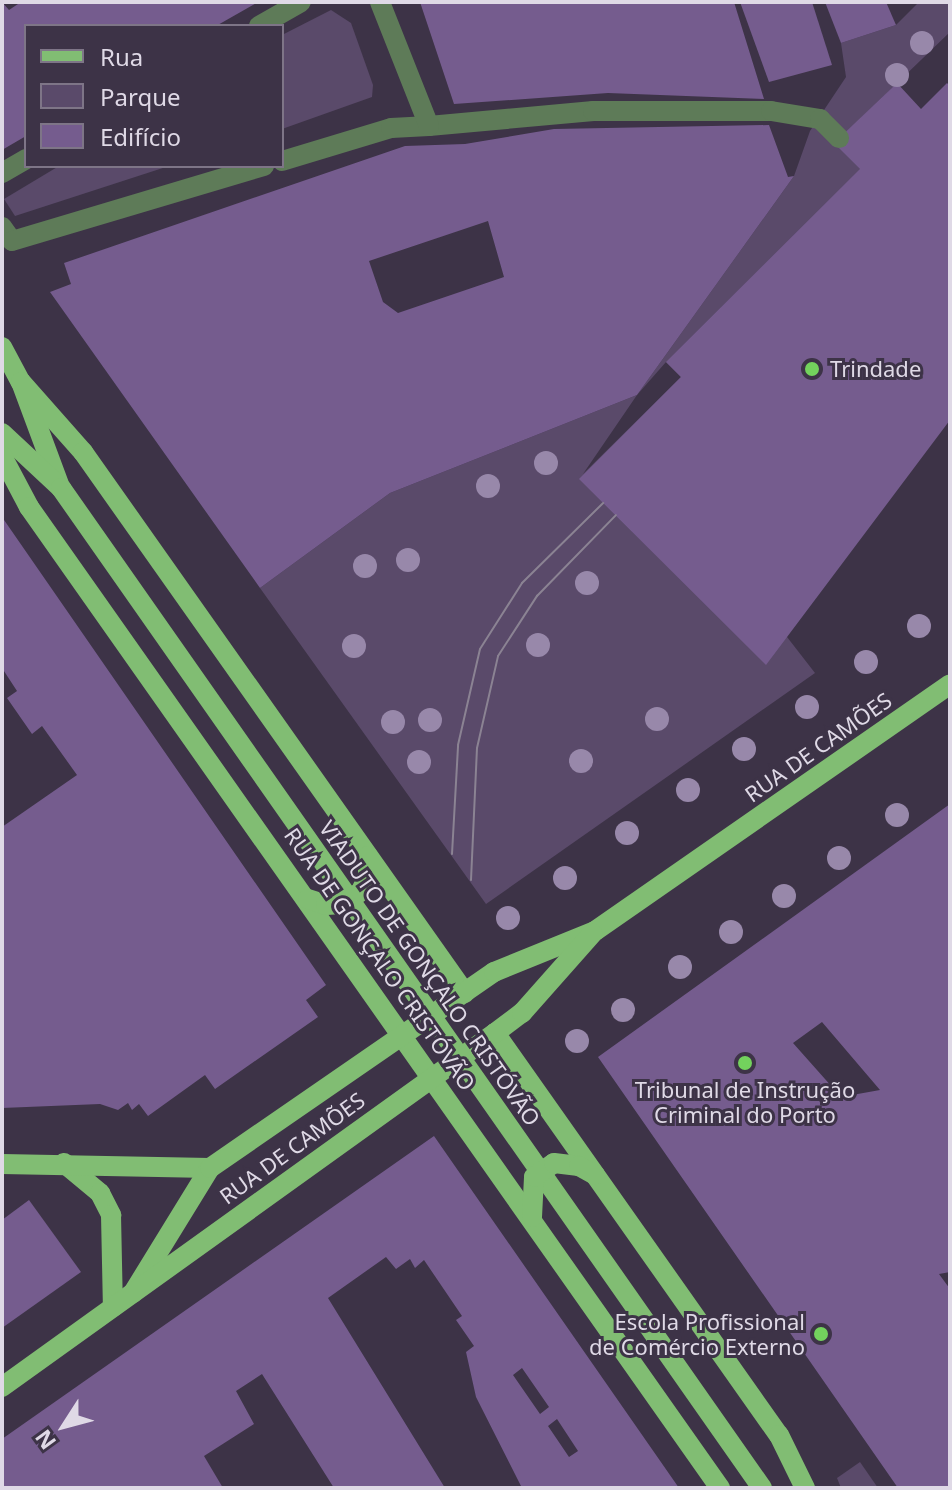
<!DOCTYPE html>
<html>
<head>
<meta charset="utf-8">
<style>
	body { margin:0 }
	#map { position:relative; width:952px; height:1490px; overflow:hidden; background:#3d3347; font-family:"Noto Sans",sans-serif }
	div>[style] { position:absolute }
	[style*='--x'] { left:calc(var(--x)*1px); top:calc(var(--y)*1px); width:calc(var(--w)*1px); rotate:calc(var(--a)*1deg) }
	.green>* { inset:0; background:#5a4a6a }
	.building>* { inset:0; background:#755c8e }
	.minor>* { height:20px; margin:-10px; padding:0 10px; transform-origin:10px; border-radius:10px; background:#5e7b58 }
	.major>* { height:20px; margin:-10px; padding:0 10px; transform-origin:10px; border-radius:10px; background:#81bd73 }
	.tram>* { height:2px; margin:-1px; padding:0 1px; transform-origin:1px; border-radius:1px; background:#8b8393 }
	.trees>* { width:24px; height:24px; margin:-12px; border-radius:50%; background:#9888aa }
	.dots>* { width:22px; height:22px; translate:-50% -50%; box-sizing:border-box; border:4px solid #3d3347; border-radius:50% }
	span { translate:-50% -50%; white-space:nowrap; text-align:center; line-height:1.15; -webkit-text-stroke:6px #3d3347; paint-order:stroke }
	.poi-label { font-size:22px; color:#dfd9e6 }
	.left { translate:0 -50%; text-align:left }
	.right { translate:-100% -50%; text-align:right }
	.street-label { font-size:22px; color:#dfd9e6 }
	.frame { position:absolute; inset:0; border:4px solid #dfd9e6; pointer-events:none }
	.legend { position:absolute; left:24px; top:24px; width:260px; height:144px; box-sizing:border-box; background:#3d3347; border:2px solid #7e7587; margin:0; padding:10px 14px; list-style:none; font-size:24px; color:#dfd9e6 }
	.legend li { display:flex; align-items:center; gap:16px; height:40px }
	.legend b { width:40px; border:2px solid #7e7587 }
	.north { position:absolute; left:24px; top:1386px; width:80px; height:80px; -webkit-text-stroke:6px #3d3347; paint-order:stroke; rotate:234deg; font-size:22px; font-weight:700; line-height:32px; text-align:center; color:#dfd9e6 }
	.north::after { content:''; display:block; margin:auto; width:28px; height:36px; background:#dfd9e6; clip-path:polygon(50% 0,100% 100%,50% 72%,0 100%) }
</style>
</head>
<body>
<div id="map">
	<div class="green">
		<i style="clip-path:polygon(evenodd,919px 2px,950px 2px,950px 32px,835px 143px,911px 221px,728px 561px,815px 673px,486px 904px,260px 588px,390px 493px,637px 395px,794px 176px,810px 131px,846px 77px,841px 43px,896px 25px,919px 2px,666px 362px,681px 377px,583px 474px,637px 395px,666px 362px)"></i>
		<i style="clip-path:polygon(331px 10px,351px 23px,373px 85px,372px 97px,282px 129px,282px 35px)"></i>
		<i style="clip-path:polygon(59px 166px,169px 166px,15px 216px,4px 199px)"></i>
		<i style="clip-path:polygon(860px 1462px,878px 1488px,841px 1488px,837px 1478px)"></i>
	</div>
	<div class="building">
		<i style="clip-path:polygon(2px 2px,9px 10px,21px 2px,258px 2px,216px 26px,26px 26px,26px 136px,2px 150px)"></i>
		<i style="clip-path:polygon(420px 2px,734px 2px,764px 99px,608px 93px,454px 104px)"></i>
		<i style="clip-path:polygon(740px 2px,812px 2px,832px 65px,769px 82px)"></i>
		<i style="clip-path:polygon(825px 2px,886px 2px,896px 25px,841px 43px)"></i>
		<i style="clip-path:polygon(897px 83px,921px 109px,947px 83px,950px 86px,950px 420px,766px 665px,579px 479px,681px 377px,666px 362px,860px 169px,834px 143px)"></i>
		<i style="clip-path:polygon(evenodd,769px 125px,788px 177px,794px 176px,637px 395px,390px 493px,260px 588px,50px 292px,71px 284px,64px 263px,405px 146px,465px 144px,554px 129px,769px 125px,488px 221px,504px 277px,398px 313px,383px 302px,369px 261px,488px 221px)"></i>
		<i style="clip-path:polygon(2px 517px,326px 985px,306px 1000px,318px 1017px,215px 1089px,205px 1075px,148px 1116px,139px 1104px,132px 1110px,128px 1103px,118px 1110px,100px 1104px,2px 1108px,2px 827px,77px 775px,42px 726px,32px 734px,7px 698px,17px 691px,2px 668px)"></i>
		<i style="clip-path:polygon(evenodd,950px 804px,950px 1272px,939px 1274px,950px 1289px,950px 1488px,898px 1488px,598px 1057px,950px 804px,822px 1022px,880px 1090px,841px 1097px,793px 1043px,822px 1022px)"></i>
		<i style="clip-path:polygon(evenodd,434px 1136px,679px 1488px,522px 1488px,476px 1397px,466px 1352px,474px 1346px,456px 1320px,462px 1316px,424px 1260px,415px 1268px,410px 1259px,396px 1269px,386px 1257px,328px 1298px,445px 1488px,334px 1488px,262px 1374px,236px 1391px,254px 1424px,204px 1456px,223px 1488px,2px 1488px,2px 1439px,434px 1136px,522px 1368px,549px 1407px,540px 1414px,513px 1375px,522px 1368px,434px 1136px,557px 1419px,578px 1451px,569px 1457px,548px 1426px,557px 1419px)"></i>
		<i style="clip-path:polygon(29px 1200px,81px 1272px,2px 1328px,2px 1220px)"></i>
	</div>
	<div class="minor">
		<i style="--x:259;--y:26;--w:48;--a:-29.7"></i>
		<i style="--x:429;--y:126;--w:165;--a:-5.2"></i>
		<i style="--x:593;--y:111;--w:178;--a:0"></i>
		<i style="--x:771;--y:111;--w:50;--a:9.3"></i>
		<i style="--x:820;--y:119;--w:27;--a:45"></i>
		<i style="--x:282;--y:161;--w:114;--a:-16.8"></i>
		<i style="--x:391;--y:128;--w:38;--a:-3"></i>
		<i style="--x:429;--y:126;--w:133;--a:-111.6"></i>
		<i style="--x:2;--y:173;--w:28;--a:-30"></i>
		<i style="--x:2;--y:227;--w:17;--a:54"></i>
		<i style="--x:12;--y:241;--w:263;--a:-16.6"></i>
	</div>
	<div class="major">
		<i style="--x:2;--y:347;--w:40;--a:62"></i>
		<i style="--x:21;--y:382;--w:109;--a:69.6"></i>
		<i style="--x:21;--y:382;--w:94;--a:48.5"></i>
		<i style="--x:83;--y:452;--w:662;--a:54.77"></i>
		<i style="--x:2;--y:433;--w:81;--a:43"></i>
		<i style="--x:61;--y:488;--w:1221;--a:54.97"></i>
		<i style="--x:2;--y:456;--w:58;--a:62.1"></i>
		<i style="--x:29;--y:507;--w:1200;--a:54.84"></i>
		<i style="--x:308;--y:899;--w:19;--a:18"></i>
		<i style="--x:326;--y:905;--w:18;--a:-3"></i>
		<i style="--x:344;--y:904;--w:21;--a:-37"></i>
		<i style="--x:361;--y:891;--w:17;--a:-65"></i>
		<i style="--x:368;--y:876;--w:20;--a:-90"></i>
		<i style="--x:495;--y:1033;--w:492;--a:54.8"></i>
		<i style="--x:779;--y:1435;--w:59;--a:63.9"></i>
		<i style="--x:64;--y:1163;--w:47;--a:39.8"></i>
		<i style="--x:100;--y:1193;--w:25;--a:63"></i>
		<i style="--x:111;--y:1215;--w:92;--a:88.8"></i>
		<i style="--x:2;--y:1164;--w:208;--a:1.1"></i>
		<i style="--x:532;--y:1217;--w:40;--a:-87.1"></i>
		<i style="--x:534;--y:1177;--w:24;--a:-35"></i>
		<i style="--x:554;--y:1163;--w:25;--a:7"></i>
		<i style="--x:579;--y:1166;--w:18;--a:29"></i>
		<i style="--x:133;--y:1293;--w:147;--a:-58.4"></i>
		<i style="--x:210;--y:1168;--w:345;--a:-34.6"></i>
		<i style="--x:494;--y:972;--w:109;--a:-22.1"></i>
		<i style="--x:595;--y:931;--w:432;--a:-34.8"></i>
		<i style="--x:2;--y:1387;--w:607;--a:-35.68"></i>
		<i style="--x:495;--y:1033;--w:34;--a:-37"></i>
		<i style="--x:522;--y:1013;--w:106;--a:-48.5"></i>
	</div>
	<div class="tram">
		<i style="--x:452;--y:854;--w:109;--a:-86.8"></i>
		<i style="--x:458;--y:745;--w:98;--a:-77.1"></i>
		<i style="--x:480;--y:649;--w:78;--a:-57.5"></i>
		<i style="--x:522;--y:583;--w:114;--a:-44.6"></i>
		<i style="--x:471;--y:880;--w:132;--a:-87.4"></i>
		<i style="--x:477;--y:748;--w:94;--a:-77.1"></i>
		<i style="--x:498;--y:656;--w:72;--a:-57"></i>
		<i style="--x:537;--y:596;--w:113;--a:-45.7"></i>
	</div>
	<div class="trees">
		<i style="left:922px;top:43px"></i>
		<i style="left:897px;top:75px"></i>
		<i style="left:546px;top:463px"></i>
		<i style="left:488px;top:486px"></i>
		<i style="left:408px;top:560px"></i>
		<i style="left:365px;top:566px"></i>
		<i style="left:587px;top:583px"></i>
		<i style="left:919px;top:626px"></i>
		<i style="left:538px;top:645px"></i>
		<i style="left:354px;top:646px"></i>
		<i style="left:866px;top:662px"></i>
		<i style="left:807px;top:707px"></i>
		<i style="left:657px;top:719px"></i>
		<i style="left:430px;top:720px"></i>
		<i style="left:393px;top:722px"></i>
		<i style="left:744px;top:749px"></i>
		<i style="left:581px;top:761px"></i>
		<i style="left:419px;top:762px"></i>
		<i style="left:688px;top:790px"></i>
		<i style="left:897px;top:815px"></i>
		<i style="left:627px;top:833px"></i>
		<i style="left:839px;top:858px"></i>
		<i style="left:565px;top:878px"></i>
		<i style="left:784px;top:896px"></i>
		<i style="left:508px;top:918px"></i>
		<i style="left:731px;top:932px"></i>
		<i style="left:680px;top:967px"></i>
		<i style="left:623px;top:1010px"></i>
		<i style="left:577px;top:1041px"></i>
	</div>
	<div class="dots">
		<i style="left:812px;top:369px;background:#73d25d"></i>
		<i style="left:745px;top:1063px;background:#73d25d"></i>
		<i style="left:821px;top:1334px;background:#73d25d"></i>
	</div>
	<div class="poi-label">
		<span class="left" style="left:830px;top:369px">Trindade</span>
		<span style="left:745px;top:1102px">Tribunal de Instrução<br>Criminal do Porto</span>
		<span class="right" style="left:805px;top:1334px">Escola Profissional<br>de Comércio Externo</span>
	</div>
	<div class="street-label">
		<span style="left:818px;top:747px;rotate:-35deg">RUA DE CAMÕES</span>
		<span style="left:380px;top:959px;rotate:55deg">RUA DE GONÇALO CRISTÓVÃO</span>
		<span style="left:430px;top:973px;rotate:55deg">VIADUTO DE GONÇALO CRISTÓVÃO</span>
		<span style="left:292px;top:1148px;rotate:-36deg">RUA DE CAMÕES</span>
	</div>
	<div class="frame"></div>
	<ul class="legend">
	<li><b style="height:10px;background:#81bd73"></b>Rua</li>
	<li><b style="height:22px;background:#5a4a6a"></b>Parque</li>
	<li><b style="height:22px;background:#755c8e"></b>Edifício</li>
	</ul>
	<div class="north">N</div>
</div>
</body>
</html>
